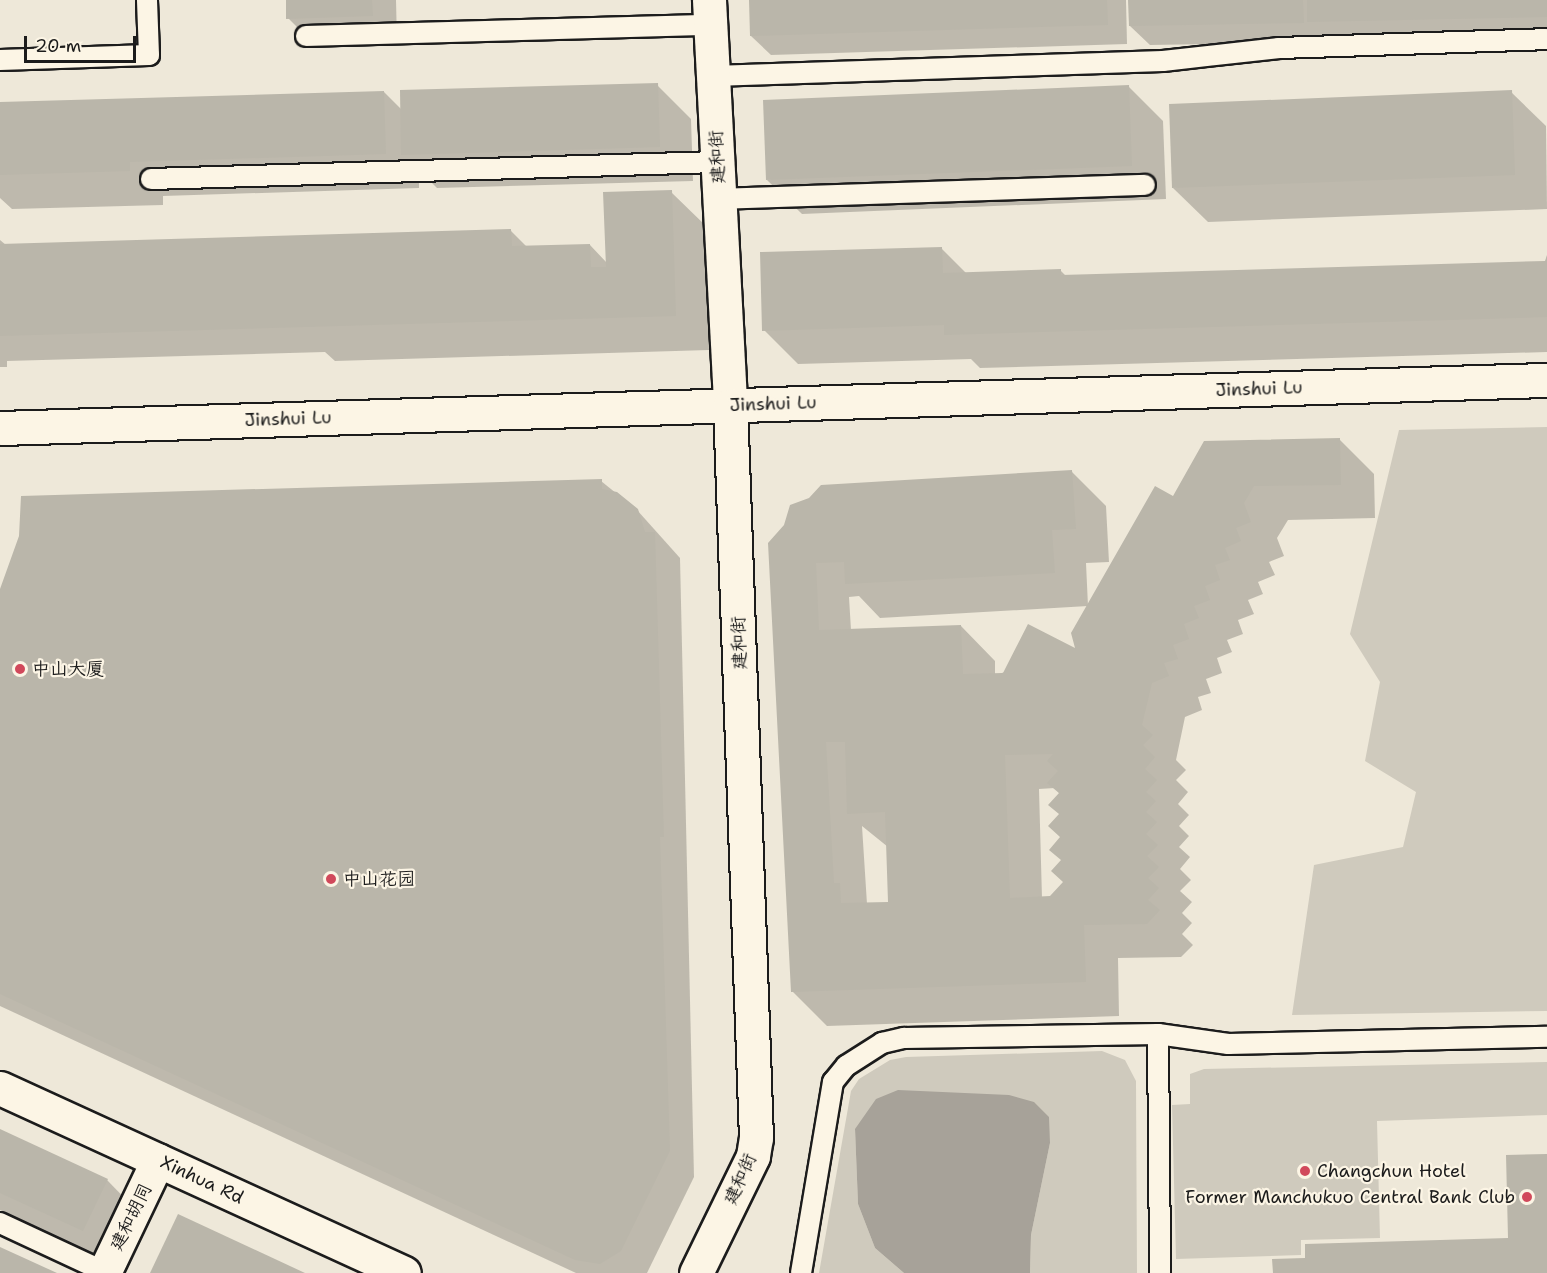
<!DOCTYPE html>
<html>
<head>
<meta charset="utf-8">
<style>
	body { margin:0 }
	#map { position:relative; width:1547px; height:1273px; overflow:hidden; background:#eee8d9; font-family:"Shantell Sans","LXGW WenKai TC",sans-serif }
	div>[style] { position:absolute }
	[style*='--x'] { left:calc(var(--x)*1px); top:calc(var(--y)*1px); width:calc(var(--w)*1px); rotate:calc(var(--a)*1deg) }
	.green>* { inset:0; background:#cfcabd }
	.water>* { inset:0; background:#a7a299 }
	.shadow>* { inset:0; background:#0003 }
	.building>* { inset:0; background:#bab6aa }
	.roads { filter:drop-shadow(2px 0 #1c1c1c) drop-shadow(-2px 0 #1c1c1c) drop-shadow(0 2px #1c1c1c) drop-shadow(0 -2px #1c1c1c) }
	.service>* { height:20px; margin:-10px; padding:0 10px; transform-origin:10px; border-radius:10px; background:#fcf5e5 }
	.minor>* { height:33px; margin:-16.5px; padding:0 16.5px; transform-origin:16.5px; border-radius:16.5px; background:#fcf5e5 }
	.tertiary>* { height:33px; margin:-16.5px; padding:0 16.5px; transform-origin:16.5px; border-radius:16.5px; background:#fcf5e5 }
	.dots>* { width:16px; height:16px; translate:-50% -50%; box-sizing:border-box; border:3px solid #fcf5e5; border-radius:50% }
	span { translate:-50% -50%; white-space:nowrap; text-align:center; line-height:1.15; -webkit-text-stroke:4.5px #fcf5e5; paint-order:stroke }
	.street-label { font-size:18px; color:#1c1c1c }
	.poi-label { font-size:18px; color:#1c1c1c }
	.left { translate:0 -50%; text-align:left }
	.right { translate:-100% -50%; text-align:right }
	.scale { position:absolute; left:24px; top:36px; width:112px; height:27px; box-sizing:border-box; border:3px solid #1c1c1c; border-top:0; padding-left:8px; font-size:18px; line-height:21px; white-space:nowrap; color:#1c1c1c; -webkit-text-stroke:4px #fcf5e5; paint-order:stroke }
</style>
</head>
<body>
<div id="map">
	<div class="green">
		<i style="clip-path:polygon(1547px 427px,1547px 1011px,1292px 1015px,1314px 865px,1403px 847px,1416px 792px,1365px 761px,1380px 682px,1350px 634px,1399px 430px)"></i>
		<i style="clip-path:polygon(1102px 1051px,1125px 1060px,1136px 1081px,1137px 1273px,1030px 1273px,1031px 1235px,1050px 1143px,855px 1129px,858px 1204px,875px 1248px,904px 1273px,819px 1273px,851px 1091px,859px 1079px,890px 1060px,906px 1057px)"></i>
		<i style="clip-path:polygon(1547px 1062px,1547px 1115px,1377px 1121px,1380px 1238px,1301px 1240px,1301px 1255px,1176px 1259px,1172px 1105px,1190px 1104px,1190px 1074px,1204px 1069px)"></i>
	</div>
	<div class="water">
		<i style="clip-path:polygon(898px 1090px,1009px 1095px,1034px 1102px,1049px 1117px,1050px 1143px,1031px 1235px,1030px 1273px,904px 1273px,875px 1248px,858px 1204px,855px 1129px,876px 1099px)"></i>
	</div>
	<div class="shadow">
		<i style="clip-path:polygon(287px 0,396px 0,397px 41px,313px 43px,288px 18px)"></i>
		<i style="clip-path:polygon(750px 0,1126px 0,1127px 44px,771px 55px,751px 36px)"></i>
		<i style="clip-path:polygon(1130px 0,1547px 0,1547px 36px,1328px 41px,1322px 35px,1323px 42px,1150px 45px,1130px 26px)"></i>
		<i style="clip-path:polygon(657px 85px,691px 119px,693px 181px,437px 188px,419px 170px,419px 188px,163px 196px,163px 205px,12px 209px,0 198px,0 104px,384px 92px,402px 110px)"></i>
		<i style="clip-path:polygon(1129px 87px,1163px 121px,1166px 199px,802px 214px,767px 180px)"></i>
		<i style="clip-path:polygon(1511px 92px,1546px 126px,1547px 209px,1208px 222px,1173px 188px)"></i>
		<i style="clip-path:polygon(671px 192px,706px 226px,709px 350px,335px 361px,325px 352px,7px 361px,7px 367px,0 367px,0 240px,6px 245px,511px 231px,527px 247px,590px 245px,607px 263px)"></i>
		<i style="clip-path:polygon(941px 248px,967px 274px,1061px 271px,1066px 276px,1546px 262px,1547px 256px,1547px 352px,980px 368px,971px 359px,798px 364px,764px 330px)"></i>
		<i style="clip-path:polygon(evenodd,1340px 440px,1374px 474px,1375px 518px,1288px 520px,1277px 538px,1284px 556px,1269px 562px,1275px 575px,1258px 582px,1263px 594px,1248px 600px,1254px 614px,1238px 620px,1243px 634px,1227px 640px,1232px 652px,1217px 658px,1222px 673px,1206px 679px,1211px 693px,1198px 697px,1202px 710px,1185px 717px,1176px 760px,1186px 770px,1176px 780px,1188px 792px,1178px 804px,1189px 815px,1179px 826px,1189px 836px,1179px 847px,1190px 857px,1180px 869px,1191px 880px,1180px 891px,1192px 902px,1182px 913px,1192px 923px,1182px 934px,1193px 945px,1181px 957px,1118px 958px,1119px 1016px,827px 1026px,793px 992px,769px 544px,1072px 472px,1106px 506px,1109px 562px,1086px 563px,1088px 606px,1173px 498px,1340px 440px,859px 596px,880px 618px,1088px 606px,1077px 651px,995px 675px,995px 661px,961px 626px,851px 630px,849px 597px,859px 596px,1340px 440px,1055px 788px,1060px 794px,1065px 882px,1050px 898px,1042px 898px,1039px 789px,1055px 788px,1340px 440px,862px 826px,888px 847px,889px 903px,867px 904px,862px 826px)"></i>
		<i style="clip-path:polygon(601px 481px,637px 510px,680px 558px,694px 1177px,647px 1273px,576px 1273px,0 1006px,0 590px)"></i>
		<i style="clip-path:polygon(0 1130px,107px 1180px,141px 1215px,117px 1265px,0 1210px)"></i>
	</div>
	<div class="building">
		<i style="clip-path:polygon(286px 0,372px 0,373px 16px,286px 19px)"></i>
		<i style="clip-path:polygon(749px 0,1107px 0,1108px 25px,750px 36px)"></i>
		<i style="clip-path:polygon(1128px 0,1303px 0,1304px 23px,1129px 26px)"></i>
		<i style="clip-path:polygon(1307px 0,1547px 0,1547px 17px,1307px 22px)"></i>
		<i style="clip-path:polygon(658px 83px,660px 147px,401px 155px,400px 90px)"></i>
		<i style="clip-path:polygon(1129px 85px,1132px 166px,766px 180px,763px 100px)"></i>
		<i style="clip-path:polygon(1512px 90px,1515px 175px,1172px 188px,1169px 104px)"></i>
		<i style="clip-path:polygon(384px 91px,386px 154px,130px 162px,130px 171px,0 175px,0 102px)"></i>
		<i style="clip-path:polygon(672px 190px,676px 316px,0 336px,0 244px,511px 229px,512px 246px,590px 244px,591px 267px,606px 267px,603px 192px)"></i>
		<i style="clip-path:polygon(942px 247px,943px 273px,1061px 269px,1061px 275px,1545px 261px,1547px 255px,1547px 317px,944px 335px,944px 325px,762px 331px,760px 252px)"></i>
		<i style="clip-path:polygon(evenodd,1340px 438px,1341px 485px,1254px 486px,1244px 503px,1251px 522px,1236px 528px,1241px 541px,1225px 548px,1230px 560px,1215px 565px,1220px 580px,1205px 586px,1210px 600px,1194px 606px,1199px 618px,1184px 624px,1189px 639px,1173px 645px,1178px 659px,1164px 663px,1169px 676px,1152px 683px,1142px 725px,1153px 735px,1143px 745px,1155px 757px,1145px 769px,1157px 780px,1146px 792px,1156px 801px,1146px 812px,1157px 822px,1146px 834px,1158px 845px,1147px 856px,1159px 867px,1148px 878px,1159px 888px,1148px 900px,1160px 910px,1147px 924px,1084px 925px,1086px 982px,791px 992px,768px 543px,784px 525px,790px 505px,809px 498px,821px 485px,1072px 470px,1076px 529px,1052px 530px,1055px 573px,845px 584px,844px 562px,816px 563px,819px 630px,961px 625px,963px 674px,1003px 673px,1028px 624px,1075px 648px,1071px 633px,1155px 486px,1173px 496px,1204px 441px,1340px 438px,826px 742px,845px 742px,847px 814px,885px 812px,888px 902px,841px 903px,840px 883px,834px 883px,826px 742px,1340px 438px,1053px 754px,1047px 761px,1058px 771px,1047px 783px,1059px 793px,1048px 805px,1059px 814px,1048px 826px,1060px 837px,1049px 850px,1061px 860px,1051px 871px,1063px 882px,1050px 896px,1010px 898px,1005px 755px,1053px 754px)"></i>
		<i style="clip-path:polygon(602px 479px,602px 489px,617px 492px,638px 509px,645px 532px,655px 532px,664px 837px,660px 837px,670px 1151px,621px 1251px,600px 1264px,575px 1260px,0 994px,0 589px,19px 536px,21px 496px)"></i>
		<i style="clip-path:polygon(0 1129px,108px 1179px,83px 1231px,0 1193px)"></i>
		<i style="clip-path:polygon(1547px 1154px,1547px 1273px,1273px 1273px,1272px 1259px,1305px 1258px,1305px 1244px,1508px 1238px,1506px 1155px)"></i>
		<i style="clip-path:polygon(178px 1214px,305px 1273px,150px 1273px)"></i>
		<i style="clip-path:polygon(0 1247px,57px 1273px,0 1273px)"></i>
	</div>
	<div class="roads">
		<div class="service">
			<i style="--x:306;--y:36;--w:404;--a:-1.6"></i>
			<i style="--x:0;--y:60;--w:149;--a:-1.9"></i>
			<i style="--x:149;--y:55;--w:55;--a:-92.1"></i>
			<i style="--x:713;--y:76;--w:450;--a:-1.9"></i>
			<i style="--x:1163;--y:61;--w:117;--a:-6.4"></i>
			<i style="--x:1279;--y:48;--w:268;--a:-1.9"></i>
			<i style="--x:151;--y:179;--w:566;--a:-1.72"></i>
			<i style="--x:719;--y:199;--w:426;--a:-1.9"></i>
			<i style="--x:1158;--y:1034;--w:239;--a:89.5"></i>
			<i style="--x:0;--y:1223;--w:116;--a:25"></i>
			<i style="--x:801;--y:1273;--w:194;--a:-80.5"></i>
			<i style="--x:833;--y:1082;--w:21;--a:-51"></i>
			<i style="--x:846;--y:1066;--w:43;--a:-32.6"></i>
			<i style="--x:882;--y:1043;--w:23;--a:-13"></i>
			<i style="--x:904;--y:1038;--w:254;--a:-0.9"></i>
			<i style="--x:1158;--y:1034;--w:71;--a:8.1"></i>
			<i style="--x:1228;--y:1044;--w:319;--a:-1.3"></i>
		</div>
		<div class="minor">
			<i style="--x:709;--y:0;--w:406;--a:87"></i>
			<i style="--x:104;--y:1273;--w:125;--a:-64.5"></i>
		</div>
		<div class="tertiary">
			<i style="--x:0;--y:428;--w:1548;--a:-1.78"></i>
			<i style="--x:0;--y:1088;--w:444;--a:24.6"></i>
			<i style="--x:696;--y:1273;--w:130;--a:-64"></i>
			<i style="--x:753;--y:1156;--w:18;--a:-81"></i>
			<i style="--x:756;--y:1138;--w:733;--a:-92.03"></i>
		</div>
	</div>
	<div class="dots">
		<i style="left:20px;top:669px;background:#d1495b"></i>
		<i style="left:331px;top:879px;background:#d1495b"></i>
		<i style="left:1305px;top:1171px;background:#d1495b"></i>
		<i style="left:1527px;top:1197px;background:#d1495b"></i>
	</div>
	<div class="street-label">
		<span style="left:717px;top:157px;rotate:-93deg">建和街</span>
		<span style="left:1259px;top:389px;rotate:-2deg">Jinshui Lu</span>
		<span style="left:773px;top:404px;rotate:-2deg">Jinshui Lu</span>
		<span style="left:288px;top:419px;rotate:-2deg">Jinshui Lu</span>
		<span style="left:739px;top:643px;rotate:-92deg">建和街</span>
		<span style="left:740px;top:1179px;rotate:-66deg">建和街</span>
		<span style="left:202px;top:1180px;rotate:25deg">Xinhua Rd</span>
		<span style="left:131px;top:1217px;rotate:-64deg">建和胡同</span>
	</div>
	<div class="poi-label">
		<span class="left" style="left:32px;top:669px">中山大厦</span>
		<span class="left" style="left:343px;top:879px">中山花园</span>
		<span class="left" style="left:1317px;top:1171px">Changchun Hotel</span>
		<span class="right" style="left:1515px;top:1197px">Former Manchukuo Central Bank Club</span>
	</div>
	<div class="scale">20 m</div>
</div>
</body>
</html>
